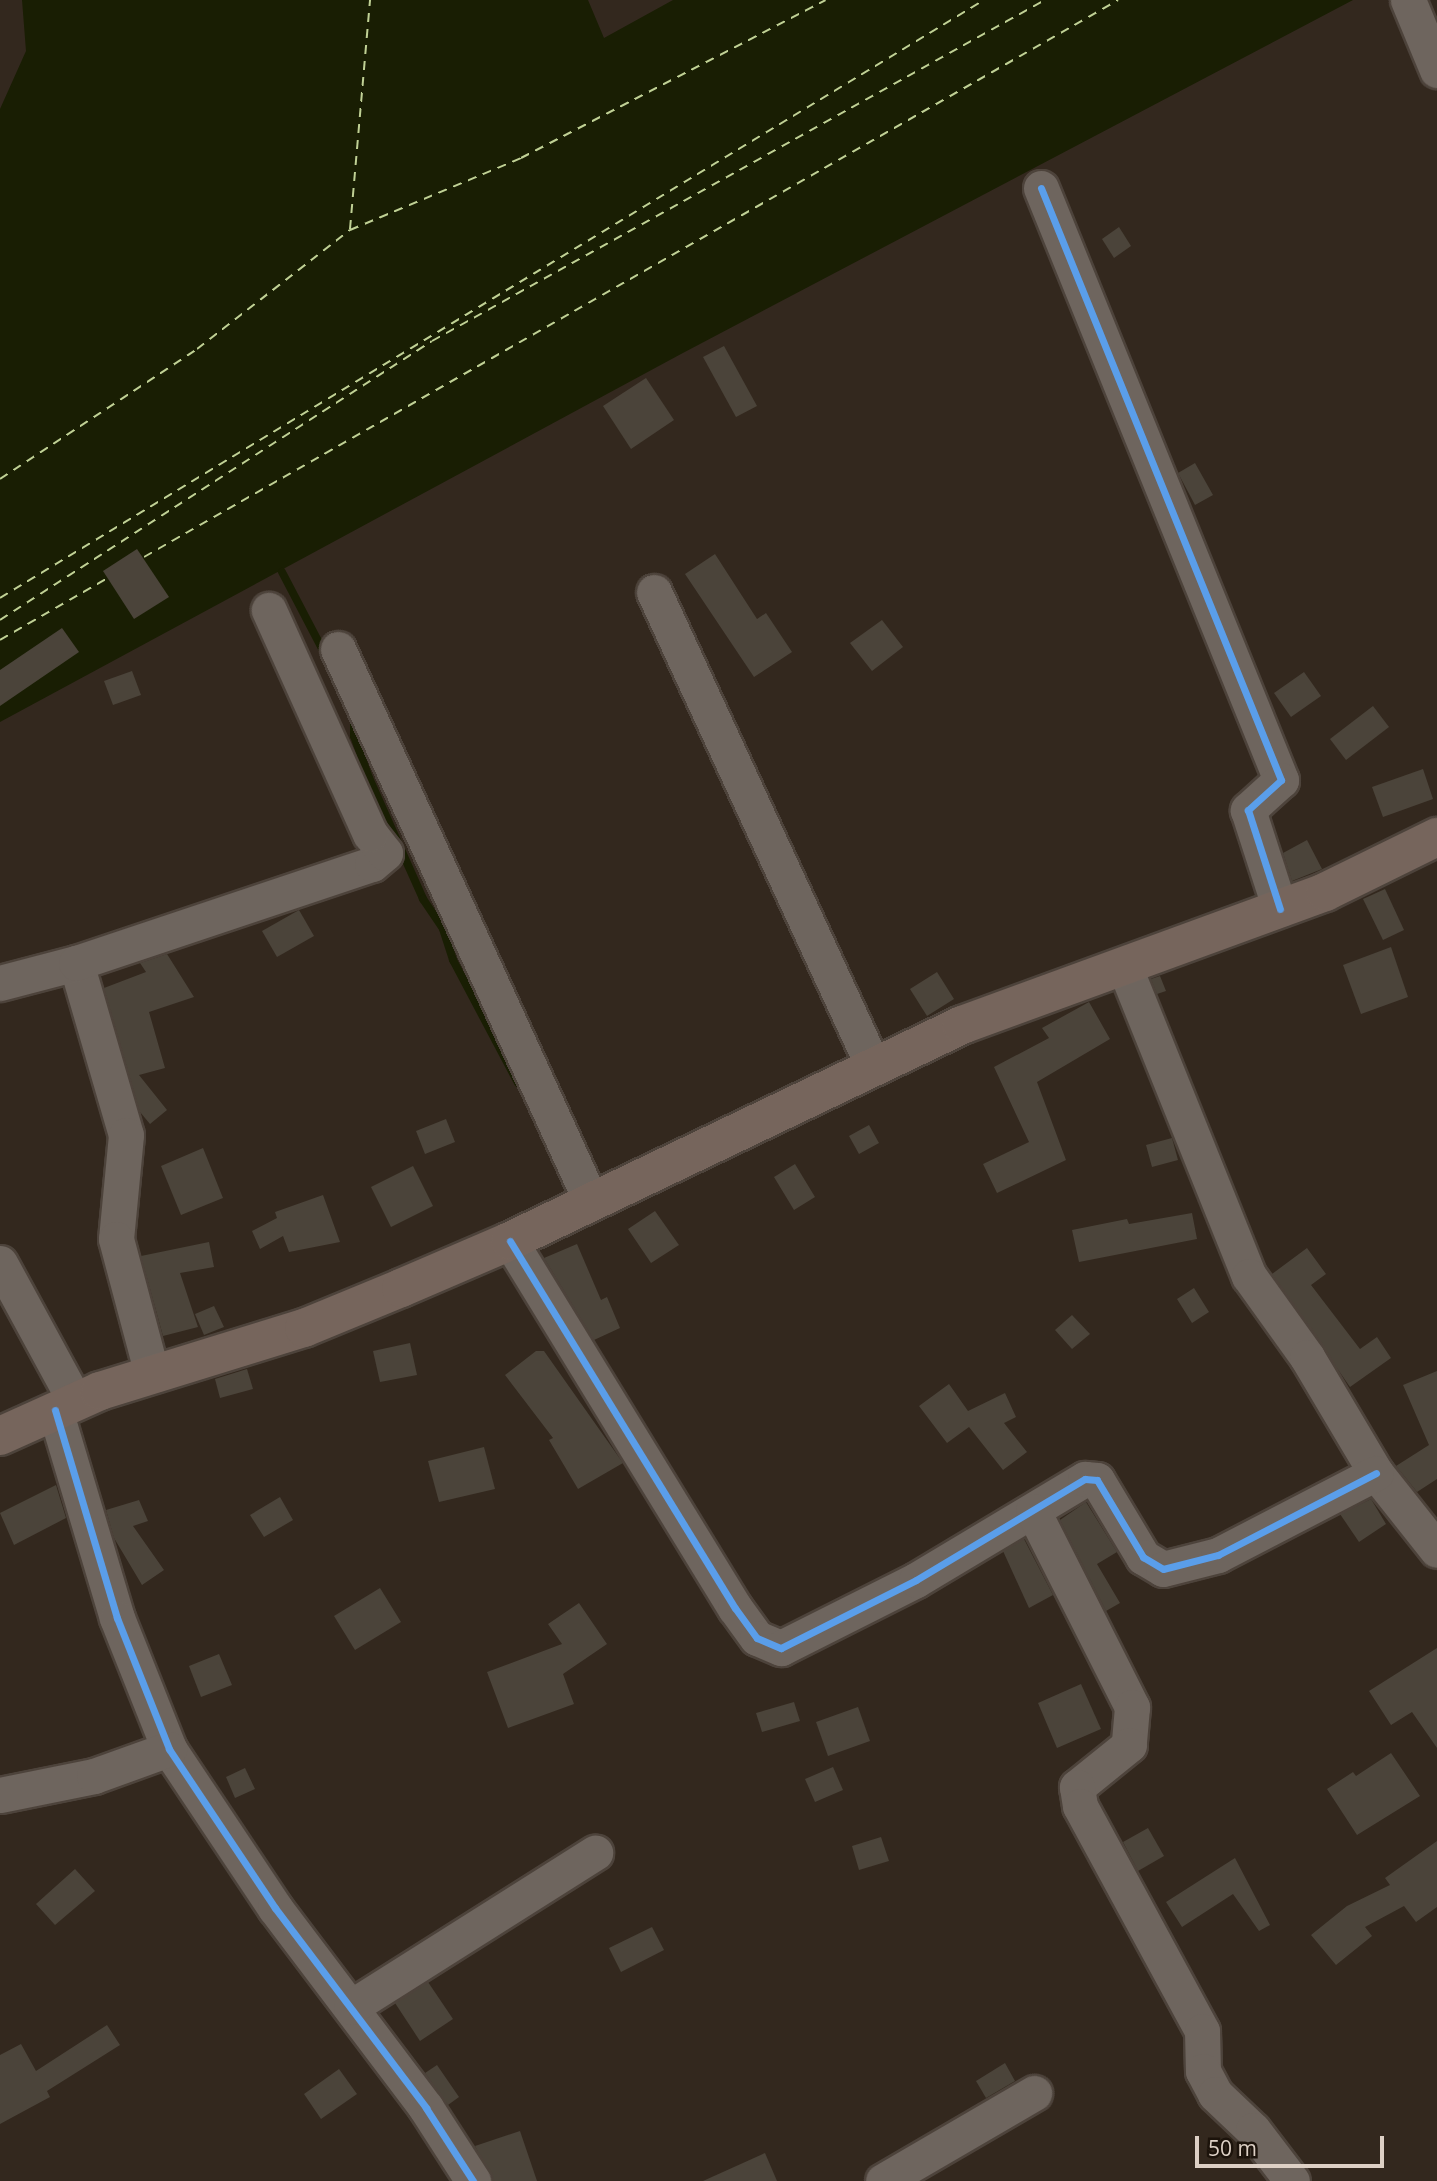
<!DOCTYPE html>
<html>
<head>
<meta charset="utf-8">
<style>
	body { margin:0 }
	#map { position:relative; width:1437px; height:2181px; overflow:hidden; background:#33281e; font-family:"Open Sans",sans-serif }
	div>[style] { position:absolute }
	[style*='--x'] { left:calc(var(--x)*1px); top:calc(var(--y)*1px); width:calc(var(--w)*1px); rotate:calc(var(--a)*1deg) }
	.water>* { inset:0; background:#191e03 }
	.stream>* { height:8px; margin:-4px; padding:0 4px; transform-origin:4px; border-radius:4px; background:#191e03 }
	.ferry>* { height:2px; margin-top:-1px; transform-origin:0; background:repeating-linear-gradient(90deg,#c0d195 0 9px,transparent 0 16px) }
	.building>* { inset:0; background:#4b443a }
	.roads { filter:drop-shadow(2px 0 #4d433b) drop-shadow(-2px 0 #4d433b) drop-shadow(0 2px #4d433b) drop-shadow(0 -2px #4d433b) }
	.minor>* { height:35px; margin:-17.5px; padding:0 17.5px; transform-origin:17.5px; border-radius:17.5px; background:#6e655e }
	.major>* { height:38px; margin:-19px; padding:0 19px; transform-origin:19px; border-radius:19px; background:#76655c }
	.cycleway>* { height:7px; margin:-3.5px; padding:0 3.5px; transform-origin:3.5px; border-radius:3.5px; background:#5a9eea }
	span { translate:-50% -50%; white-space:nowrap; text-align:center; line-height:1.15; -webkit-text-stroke:7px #1c130b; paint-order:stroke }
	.scale { position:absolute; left:1195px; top:2136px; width:189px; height:32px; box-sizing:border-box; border:4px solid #ddd0c5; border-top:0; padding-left:9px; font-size:21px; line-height:24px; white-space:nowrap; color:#ddd0c5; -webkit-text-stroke:5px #1c130b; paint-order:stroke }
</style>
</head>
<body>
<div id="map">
	<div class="water">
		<i style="clip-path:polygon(22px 0,588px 0,604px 38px,673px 0,1353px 0,681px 354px,0 722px,0 109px,26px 51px)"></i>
	</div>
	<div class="stream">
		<i style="--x:282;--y:572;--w:95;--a:62.4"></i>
		<i style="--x:354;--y:717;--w:19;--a:90"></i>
		<i style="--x:354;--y:736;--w:45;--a:70.3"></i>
		<i style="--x:369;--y:778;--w:133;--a:65.9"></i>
		<i style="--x:423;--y:899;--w:36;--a:56"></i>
		<i style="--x:443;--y:929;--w:33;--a:72"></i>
		<i style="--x:453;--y:960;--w:139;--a:62.1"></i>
	</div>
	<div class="ferry">
		<i style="--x:350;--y:229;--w:230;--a:-85"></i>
		<i style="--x:0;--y:479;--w:236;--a:-33.4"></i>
		<i style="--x:197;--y:349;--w:194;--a:-37.9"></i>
		<i style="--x:350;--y:230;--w:186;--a:-22.8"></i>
		<i style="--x:521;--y:158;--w:343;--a:-27.4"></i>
		<i style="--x:144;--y:557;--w:1122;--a:-29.76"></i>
		<i style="--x:0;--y:598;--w:1151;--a:-31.29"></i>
		<i style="--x:0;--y:620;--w:514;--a:-32.86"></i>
		<i style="--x:432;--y:341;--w:701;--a:-29.09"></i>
		<i style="--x:0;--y:640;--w:125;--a:-29.9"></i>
	</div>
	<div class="building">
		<i style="clip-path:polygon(1119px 227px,1131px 246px,1114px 258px,1102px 239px)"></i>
		<i style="clip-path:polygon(724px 346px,757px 406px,736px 417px,703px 357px)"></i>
		<i style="clip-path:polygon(646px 378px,674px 420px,631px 449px,603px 406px)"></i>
		<i style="clip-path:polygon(1195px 463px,1213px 495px,1195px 505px,1178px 473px)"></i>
		<i style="clip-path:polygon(137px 549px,169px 597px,134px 619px,103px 571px)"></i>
		<i style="clip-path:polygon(715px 554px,757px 619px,766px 613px,792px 652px,754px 677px,685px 574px)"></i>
		<i style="clip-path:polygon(882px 620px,903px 647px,872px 671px,850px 643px)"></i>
		<i style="clip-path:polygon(62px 628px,79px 652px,0 706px,0 670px)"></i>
		<i style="clip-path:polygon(132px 671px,141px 695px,113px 705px,104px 681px)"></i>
		<i style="clip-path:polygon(1304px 672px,1321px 696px,1291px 717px,1274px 693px)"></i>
		<i style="clip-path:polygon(1373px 706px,1389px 727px,1346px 760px,1330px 739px)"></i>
		<i style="clip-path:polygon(1423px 769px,1433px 799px,1383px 817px,1372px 787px)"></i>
		<i style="clip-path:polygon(1307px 840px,1322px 869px,1292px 881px,1283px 853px)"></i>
		<i style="clip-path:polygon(1385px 889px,1404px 930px,1383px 940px,1363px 899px)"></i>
		<i style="clip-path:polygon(299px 910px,314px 936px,277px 957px,262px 931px)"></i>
		<i style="clip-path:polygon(1391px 947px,1408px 997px,1361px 1014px,1343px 965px)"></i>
		<i style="clip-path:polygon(167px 954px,194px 997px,149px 1012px,165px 1068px,139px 1075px,167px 1110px,150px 1124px,140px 1112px,104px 988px,146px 972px,140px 963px)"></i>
		<i style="clip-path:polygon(937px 972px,954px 999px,927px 1016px,910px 989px)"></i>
		<i style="clip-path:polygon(1160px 976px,1166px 991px,1157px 994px,1151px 979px)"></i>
		<i style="clip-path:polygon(1089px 1002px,1110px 1039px,1037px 1082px,1066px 1160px,997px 1193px,983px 1164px,1029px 1142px,994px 1067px,1049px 1038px,1042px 1028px)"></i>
		<i style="clip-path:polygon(446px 1119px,455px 1142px,425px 1154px,416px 1131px)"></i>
		<i style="clip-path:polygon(869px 1125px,879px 1143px,859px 1154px,849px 1136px)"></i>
		<i style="clip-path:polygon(1172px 1138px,1178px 1160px,1152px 1167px,1146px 1145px)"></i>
		<i style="clip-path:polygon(203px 1148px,223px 1198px,181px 1215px,161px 1166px)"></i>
		<i style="clip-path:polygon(795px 1164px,815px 1197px,794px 1210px,774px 1177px)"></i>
		<i style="clip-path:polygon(413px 1166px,433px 1206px,391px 1227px,371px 1187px)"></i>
		<i style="clip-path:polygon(323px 1195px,340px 1242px,289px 1252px,283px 1236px,260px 1249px,252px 1231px,277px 1218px,275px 1212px)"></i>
		<i style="clip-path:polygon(655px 1211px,679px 1245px,651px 1263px,628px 1229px)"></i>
		<i style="clip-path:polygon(1192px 1213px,1197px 1239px,1079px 1262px,1072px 1230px,1127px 1219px,1129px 1224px)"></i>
		<i style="clip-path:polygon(209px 1242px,214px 1267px,180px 1273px,198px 1327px,163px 1336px,141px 1256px)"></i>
		<i style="clip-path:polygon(577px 1244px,601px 1300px,607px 1297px,620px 1328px,594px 1340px,544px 1258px)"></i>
		<i style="clip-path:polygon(1307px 1248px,1326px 1274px,1311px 1285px,1360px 1349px,1377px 1337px,1391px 1358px,1350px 1387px,1272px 1274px)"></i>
		<i style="clip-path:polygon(1194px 1288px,1209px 1312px,1192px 1323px,1177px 1299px)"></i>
		<i style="clip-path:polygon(214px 1306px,224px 1327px,204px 1335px,195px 1314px)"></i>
		<i style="clip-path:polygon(1072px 1315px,1090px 1334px,1072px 1349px,1055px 1330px)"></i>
		<i style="clip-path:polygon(410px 1343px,417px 1375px,380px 1382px,373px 1351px)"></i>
		<i style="clip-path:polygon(536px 1351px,544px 1351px,623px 1463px,578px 1489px,549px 1440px,553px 1438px,505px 1375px)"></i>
		<i style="clip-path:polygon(247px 1369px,253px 1389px,220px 1398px,215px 1379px)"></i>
		<i style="clip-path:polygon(1437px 1371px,1437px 1479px,1417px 1492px,1396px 1466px,1429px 1445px,1403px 1385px)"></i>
		<i style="clip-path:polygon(949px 1384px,968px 1411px,1005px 1393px,1016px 1417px,1004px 1423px,1027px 1452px,1003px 1470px,969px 1427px,947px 1443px,919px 1406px)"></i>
		<i style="clip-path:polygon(484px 1447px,495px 1489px,439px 1502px,428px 1461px)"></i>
		<i style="clip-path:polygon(56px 1485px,66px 1518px,14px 1545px,0 1513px)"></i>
		<i style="clip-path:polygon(280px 1497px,293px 1520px,264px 1537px,250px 1515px)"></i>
		<i style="clip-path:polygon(1371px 1499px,1386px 1524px,1359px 1542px,1340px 1514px)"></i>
		<i style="clip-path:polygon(139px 1500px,148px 1521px,133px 1526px,164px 1570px,142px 1585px,114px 1538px,106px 1510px)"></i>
		<i style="clip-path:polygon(1086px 1502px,1117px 1552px,1097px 1564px,1120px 1603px,1106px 1611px,1060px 1520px)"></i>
		<i style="clip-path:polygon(1024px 1539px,1053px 1595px,1029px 1608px,1003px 1551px)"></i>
		<i style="clip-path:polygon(380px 1588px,401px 1622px,355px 1650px,334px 1616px)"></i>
		<i style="clip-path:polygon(579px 1603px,607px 1644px,563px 1674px,574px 1704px,508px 1728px,487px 1672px,562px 1644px,548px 1624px)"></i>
		<i style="clip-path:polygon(1437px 1648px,1437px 1748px,1412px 1712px,1391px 1725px,1369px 1691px)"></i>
		<i style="clip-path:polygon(219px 1654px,232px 1685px,201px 1697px,189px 1666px)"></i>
		<i style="clip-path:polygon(1081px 1684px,1101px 1729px,1057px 1748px,1038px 1703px)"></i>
		<i style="clip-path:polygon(794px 1702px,800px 1721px,762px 1732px,756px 1713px)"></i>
		<i style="clip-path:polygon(858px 1707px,870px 1741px,828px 1756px,816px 1722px)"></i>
		<i style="clip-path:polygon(1391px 1753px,1420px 1796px,1357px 1835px,1327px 1789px,1353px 1772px,1356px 1776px)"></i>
		<i style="clip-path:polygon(833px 1767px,843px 1790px,815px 1802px,805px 1779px)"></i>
		<i style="clip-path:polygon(245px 1768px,255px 1789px,235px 1798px,226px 1777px)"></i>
		<i style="clip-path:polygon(1148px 1828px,1164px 1856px,1138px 1871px,1123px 1842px)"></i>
		<i style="clip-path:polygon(881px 1837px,889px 1861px,859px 1870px,852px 1846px)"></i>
		<i style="clip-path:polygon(1437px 1841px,1437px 1907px,1416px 1922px,1404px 1906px,1365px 1927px,1372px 1936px,1336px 1965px,1311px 1935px,1347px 1906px,1390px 1885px,1385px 1878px)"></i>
		<i style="clip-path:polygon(1235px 1858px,1270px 1925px,1259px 1931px,1233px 1894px,1182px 1927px,1166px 1902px)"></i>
		<i style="clip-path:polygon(75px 1869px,95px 1891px,55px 1925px,36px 1904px)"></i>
		<i style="clip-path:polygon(652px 1927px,664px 1950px,621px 1972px,609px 1948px)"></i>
		<i style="clip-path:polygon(428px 1982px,453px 2019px,420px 2041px,395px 2003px)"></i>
		<i style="clip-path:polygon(107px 2025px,120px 2045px,47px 2091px,50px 2097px,0 2124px,0 2055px,21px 2044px,36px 2071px)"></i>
		<i style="clip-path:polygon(1005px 2063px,1015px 2081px,986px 2098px,976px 2081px)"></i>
		<i style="clip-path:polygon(437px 2065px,459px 2097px,448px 2105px,425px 2073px)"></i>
		<i style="clip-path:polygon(339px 2069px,357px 2094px,321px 2119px,304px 2094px)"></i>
		<i style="clip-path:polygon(520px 2131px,537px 2181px,493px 2181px,475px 2146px)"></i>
		<i style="clip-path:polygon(765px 2153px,777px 2181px,703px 2181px)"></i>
	</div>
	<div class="roads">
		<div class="minor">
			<i style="--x:1408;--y:0;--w:76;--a:67.5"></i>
			<i style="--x:1041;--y:188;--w:639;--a:67.93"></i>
			<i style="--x:1281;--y:780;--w:45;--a:137.7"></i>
			<i style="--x:1248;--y:810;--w:104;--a:72.1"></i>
			<i style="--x:654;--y:592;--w:522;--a:65.2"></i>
			<i style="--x:338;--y:649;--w:607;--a:65.38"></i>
			<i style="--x:76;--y:963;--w:179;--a:73.8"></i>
			<i style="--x:126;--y:1135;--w:104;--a:95.5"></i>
			<i style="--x:116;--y:1239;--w:140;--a:75.1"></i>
			<i style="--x:1125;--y:968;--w:332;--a:68.1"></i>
			<i style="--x:1249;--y:1276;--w:100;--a:54.4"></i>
			<i style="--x:1307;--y:1357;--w:135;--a:59.3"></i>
			<i style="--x:1376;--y:1473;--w:98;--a:51.6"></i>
			<i style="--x:0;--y:983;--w:79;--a:-14.7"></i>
			<i style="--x:76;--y:963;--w:312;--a:-18.5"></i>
			<i style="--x:372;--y:864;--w:17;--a:-40"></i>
			<i style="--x:385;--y:853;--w:24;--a:-128"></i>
			<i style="--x:370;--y:834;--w:246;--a:-114.3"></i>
			<i style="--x:510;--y:1241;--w:430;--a:58.5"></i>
			<i style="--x:735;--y:1608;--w:37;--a:54"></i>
			<i style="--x:757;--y:1638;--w:26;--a:23"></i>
			<i style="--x:781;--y:1648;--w:151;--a:-26.7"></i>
			<i style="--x:916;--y:1580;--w:197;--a:-30.9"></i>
			<i style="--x:1085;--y:1479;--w:12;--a:5"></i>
			<i style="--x:1097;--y:1480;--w:90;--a:59.1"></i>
			<i style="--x:1143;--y:1557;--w:23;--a:31"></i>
			<i style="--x:1163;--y:1569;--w:57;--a:-14.3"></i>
			<i style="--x:1218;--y:1555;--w:178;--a:-27.4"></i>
			<i style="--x:0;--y:1263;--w:157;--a:61.5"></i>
			<i style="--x:55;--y:1410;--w:217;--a:73.4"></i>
			<i style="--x:117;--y:1618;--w:141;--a:68.3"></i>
			<i style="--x:169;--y:1749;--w:191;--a:56.3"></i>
			<i style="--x:275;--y:1908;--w:251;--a:52.9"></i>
			<i style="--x:426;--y:2108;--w:87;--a:57.2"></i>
			<i style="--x:1033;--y:1511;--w:220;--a:63.2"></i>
			<i style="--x:1132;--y:1707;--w:38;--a:95"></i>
			<i style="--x:1129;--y:1745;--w:67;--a:141.1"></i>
			<i style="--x:1077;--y:1787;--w:19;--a:81"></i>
			<i style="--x:1080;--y:1806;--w:256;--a:61.5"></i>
			<i style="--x:1202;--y:2031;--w:40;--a:88.6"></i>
			<i style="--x:1203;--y:2071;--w:26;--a:62"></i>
			<i style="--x:1215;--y:2094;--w:52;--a:43.5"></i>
			<i style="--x:1253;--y:2130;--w:64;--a:52.6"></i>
			<i style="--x:0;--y:1795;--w:96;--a:-11.4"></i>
			<i style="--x:94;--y:1776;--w:80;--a:-19.8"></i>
			<i style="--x:351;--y:2007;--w:289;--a:-32.3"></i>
			<i style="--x:883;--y:2181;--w:175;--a:-30.2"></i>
		</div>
		<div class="major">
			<i style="--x:0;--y:1436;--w:110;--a:-24.2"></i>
			<i style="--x:100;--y:1391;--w:214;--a:-17.2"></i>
			<i style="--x:304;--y:1328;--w:105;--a:-22.4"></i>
			<i style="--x:401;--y:1288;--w:119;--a:-23.3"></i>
			<i style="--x:510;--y:1241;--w:501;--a:-25.54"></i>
			<i style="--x:962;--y:1025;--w:387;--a:-20.1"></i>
			<i style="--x:1325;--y:892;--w:125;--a:-26.2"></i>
		</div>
	</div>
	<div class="cycleway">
		<i style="--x:1041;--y:188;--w:639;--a:67.93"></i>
		<i style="--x:1281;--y:780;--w:45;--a:137.7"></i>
		<i style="--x:1248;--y:810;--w:104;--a:72.1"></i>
		<i style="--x:510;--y:1241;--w:430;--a:58.5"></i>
		<i style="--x:735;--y:1608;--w:37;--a:54"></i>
		<i style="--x:757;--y:1638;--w:26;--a:23"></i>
		<i style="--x:781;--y:1648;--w:151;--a:-26.7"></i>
		<i style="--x:916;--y:1580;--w:197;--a:-30.9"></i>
		<i style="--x:1085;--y:1479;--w:12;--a:5"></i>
		<i style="--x:1097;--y:1480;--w:90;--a:59.1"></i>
		<i style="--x:1143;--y:1557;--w:23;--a:31"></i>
		<i style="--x:1163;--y:1569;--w:57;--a:-14.3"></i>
		<i style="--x:1218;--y:1555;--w:178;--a:-27.4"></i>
		<i style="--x:55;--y:1410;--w:217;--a:73.4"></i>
		<i style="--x:117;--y:1618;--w:141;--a:68.3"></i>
		<i style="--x:169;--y:1749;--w:191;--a:56.3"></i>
		<i style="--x:275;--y:1908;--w:251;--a:52.9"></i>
		<i style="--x:426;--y:2108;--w:87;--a:57.2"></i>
	</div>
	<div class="scale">50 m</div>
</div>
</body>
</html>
